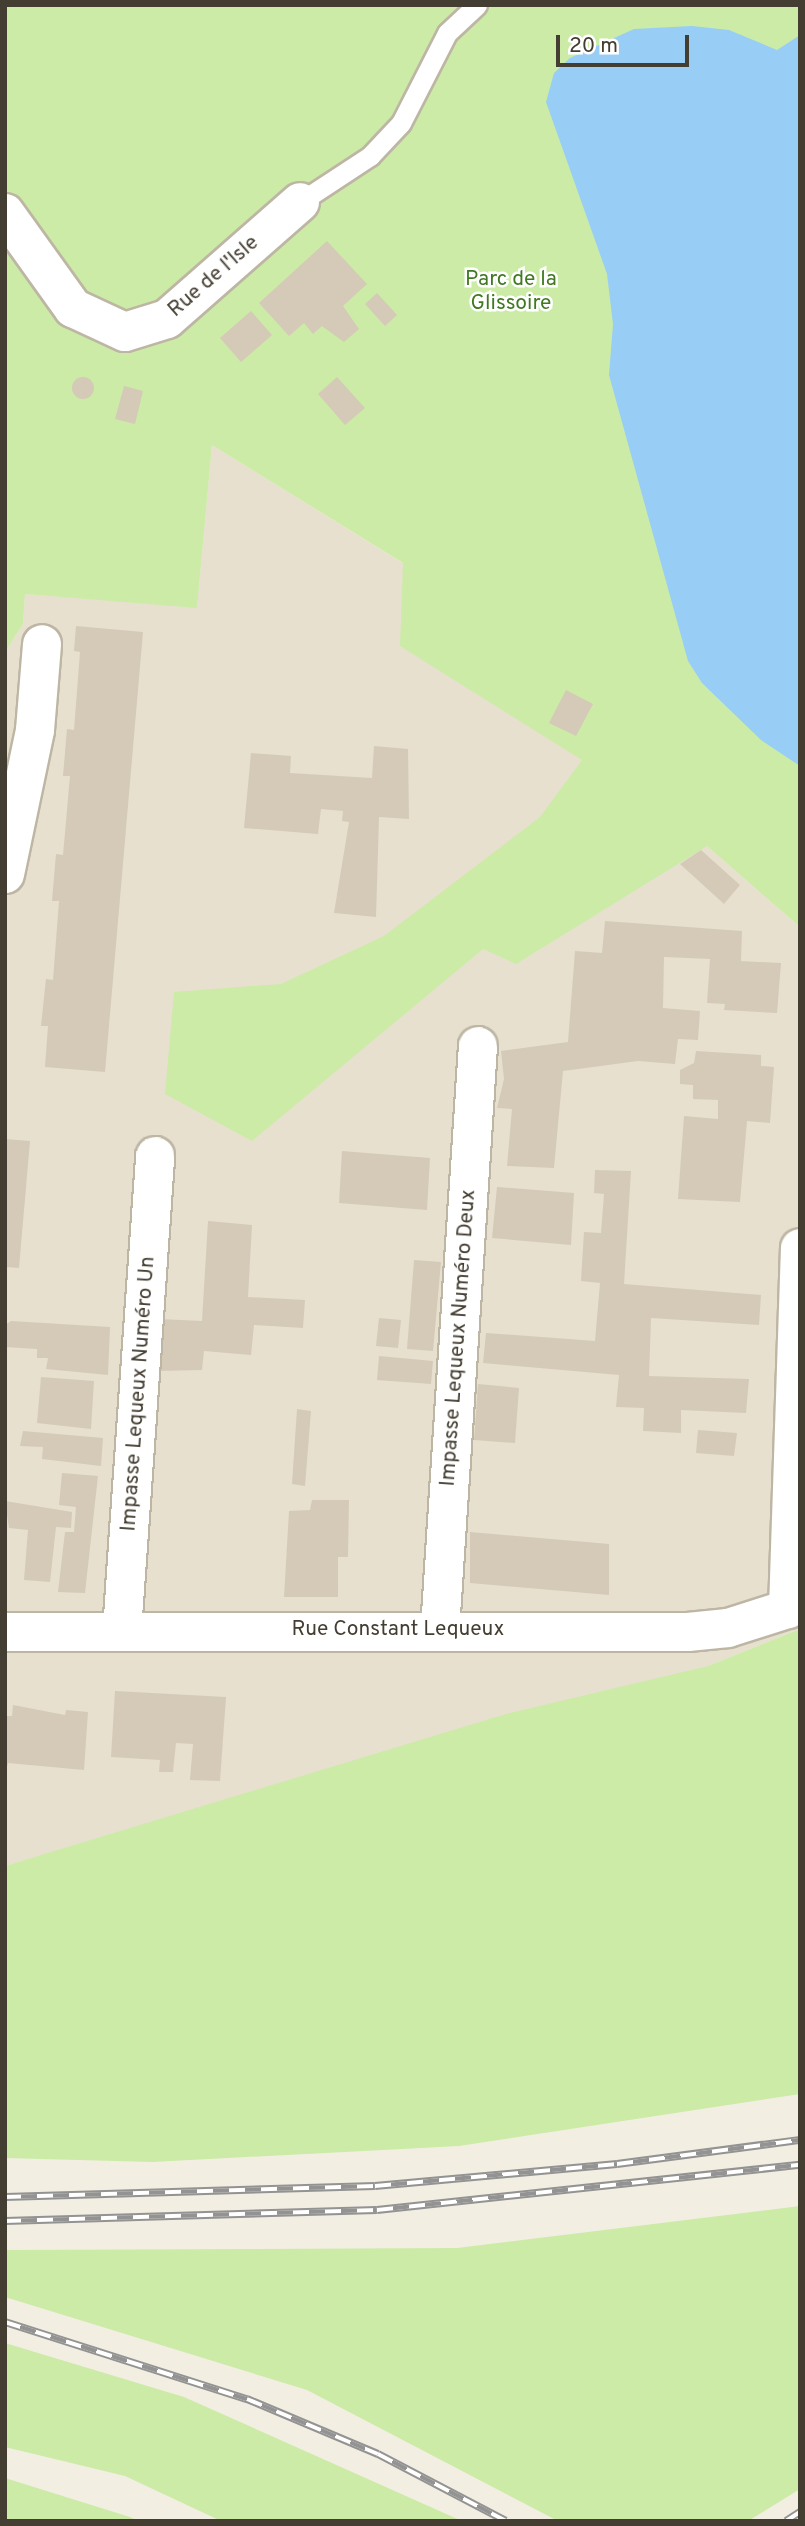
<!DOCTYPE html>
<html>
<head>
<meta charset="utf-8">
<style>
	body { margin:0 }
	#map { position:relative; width:805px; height:2526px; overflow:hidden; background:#f3eee2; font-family:Overpass,sans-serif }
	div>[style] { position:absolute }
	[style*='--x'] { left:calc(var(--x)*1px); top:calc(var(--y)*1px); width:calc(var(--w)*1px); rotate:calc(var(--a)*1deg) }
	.residential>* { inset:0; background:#e7e0cf }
	.green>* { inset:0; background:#cbeba7 }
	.water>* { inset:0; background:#98cdf5 }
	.building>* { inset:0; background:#d4cab7 }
	.round { border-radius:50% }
	.roads { filter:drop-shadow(2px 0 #beb6a4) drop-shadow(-2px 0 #beb6a4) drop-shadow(0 2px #beb6a4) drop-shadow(0 -2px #beb6a4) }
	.lane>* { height:19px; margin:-9.5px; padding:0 9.5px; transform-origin:9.5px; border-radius:9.5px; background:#fff }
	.street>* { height:38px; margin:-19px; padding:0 19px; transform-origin:19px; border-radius:19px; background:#fff }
	.rail>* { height:8px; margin-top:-4px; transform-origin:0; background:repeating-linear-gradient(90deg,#fff 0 16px,#939393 0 32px); box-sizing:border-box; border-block:2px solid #939393 }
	span { translate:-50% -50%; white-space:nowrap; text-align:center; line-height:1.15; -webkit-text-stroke:5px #fff; paint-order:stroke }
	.street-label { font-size:21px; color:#443e32 }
	.park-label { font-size:21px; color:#417922 }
	.frame { position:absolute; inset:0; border:7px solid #443e32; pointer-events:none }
	.scale { position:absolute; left:556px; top:35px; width:133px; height:32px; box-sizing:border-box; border:4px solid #443e32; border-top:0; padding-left:9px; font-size:21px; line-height:24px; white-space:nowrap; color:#443e32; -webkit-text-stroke:5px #fff; paint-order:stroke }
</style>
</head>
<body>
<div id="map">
	<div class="residential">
		<i style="clip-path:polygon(212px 445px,780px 797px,707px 846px,800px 927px,800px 1629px,708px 1666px,5px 1866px,5px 652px,23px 624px,25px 594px,197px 607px)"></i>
	</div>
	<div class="green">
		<i style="clip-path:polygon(5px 5px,800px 5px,800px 927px,707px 846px,516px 964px,483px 949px,252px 1141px,165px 1094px,174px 992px,281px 984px,384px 936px,540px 817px,582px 760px,400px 646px,403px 563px,212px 445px,197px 608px,25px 594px,23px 624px,5px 652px)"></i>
		<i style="clip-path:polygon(800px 1629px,800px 2094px,459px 2146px,152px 2162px,5px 2158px,5px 1866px,506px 1714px,708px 1666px)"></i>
		<i style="clip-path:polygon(800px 2206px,800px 2489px,748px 2521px,558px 2521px,307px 2390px,5px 2297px,5px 2250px,457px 2248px)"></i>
		<i style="clip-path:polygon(5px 2343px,184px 2397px,462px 2521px,221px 2521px,125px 2476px,5px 2447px)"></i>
		<i style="clip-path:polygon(5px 2478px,130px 2517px,138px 2521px,5px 2521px)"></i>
	</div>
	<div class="water">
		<i style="clip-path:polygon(692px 26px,729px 30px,777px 50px,800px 35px,800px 766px,761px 740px,702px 683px,688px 661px,609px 375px,613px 324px,607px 274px,546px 102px,554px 73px,570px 58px,634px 29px)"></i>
	</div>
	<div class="building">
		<i style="clip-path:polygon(327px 241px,367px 284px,343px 306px,359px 329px,344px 342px,322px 326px,313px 334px,304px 323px,289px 336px,259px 303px)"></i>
		<i style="clip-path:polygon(377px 293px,397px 315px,385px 326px,365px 304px)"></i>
		<i style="clip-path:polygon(251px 311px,272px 335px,241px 362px,220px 338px)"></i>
		<i style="clip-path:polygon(337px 377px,365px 408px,345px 425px,318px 394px)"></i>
		<i class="round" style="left:72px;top:377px;width:22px;height:22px"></i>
		<i style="clip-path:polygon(124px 386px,143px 391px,135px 424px,115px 419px)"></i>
		<i style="clip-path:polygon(76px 626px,143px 632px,105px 1072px,45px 1067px,48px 1026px,41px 1026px,46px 979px,53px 980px,59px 901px,52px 901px,56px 854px,63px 855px,70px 776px,63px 776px,67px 729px,74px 730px,80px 652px,74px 651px)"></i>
		<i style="clip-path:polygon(566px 690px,593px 704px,576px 736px,549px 723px)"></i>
		<i style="clip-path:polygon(374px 746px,408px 749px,409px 819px,379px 817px,376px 917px,334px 913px,349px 822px,342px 821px,343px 811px,321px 809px,318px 834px,244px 828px,251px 753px,291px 756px,290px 773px,372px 778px)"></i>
		<i style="clip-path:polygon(701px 850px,740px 885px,724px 904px,680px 864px)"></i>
		<i style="clip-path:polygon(605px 921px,742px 931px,741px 961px,781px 963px,777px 1013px,724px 1010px,725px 1004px,707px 1003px,710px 959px,664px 957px,663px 1008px,700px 1011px,698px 1040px,678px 1039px,675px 1064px,638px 1061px,563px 1071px,554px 1168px,507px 1166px,512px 1109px,497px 1108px,504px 1079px,501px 1051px,568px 1042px,575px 951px,602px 953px)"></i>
		<i style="clip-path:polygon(696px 1051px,761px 1055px,761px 1066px,774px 1067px,770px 1123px,747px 1121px,740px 1202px,678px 1199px,684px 1116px,718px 1119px,718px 1100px,693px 1099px,693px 1085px,680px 1084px,680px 1070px,694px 1063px)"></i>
		<i style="clip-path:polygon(5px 1139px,30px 1141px,19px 1268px,5px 1267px)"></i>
		<i style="clip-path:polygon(342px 1151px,430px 1158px,427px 1210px,339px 1203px)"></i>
		<i style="clip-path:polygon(595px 1170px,631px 1171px,624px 1284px,761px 1295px,759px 1325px,651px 1318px,649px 1376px,749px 1379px,746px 1413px,681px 1410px,681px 1433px,643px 1431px,644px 1408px,616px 1407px,619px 1375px,483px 1363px,486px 1333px,595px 1341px,600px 1283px,581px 1281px,584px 1232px,601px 1233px,604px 1194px,594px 1193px)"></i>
		<i style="clip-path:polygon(497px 1187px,574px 1193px,571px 1245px,492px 1238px)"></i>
		<i style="clip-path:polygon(208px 1221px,252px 1225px,248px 1297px,305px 1300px,303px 1328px,254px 1325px,251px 1355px,204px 1351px,202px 1370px,156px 1371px,159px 1319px,202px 1321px)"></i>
		<i style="clip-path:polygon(414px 1260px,441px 1262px,433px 1351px,407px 1349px)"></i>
		<i style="clip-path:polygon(379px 1318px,401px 1320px,398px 1348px,376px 1346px)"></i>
		<i style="clip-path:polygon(11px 1321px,110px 1327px,108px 1375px,46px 1369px,48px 1358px,37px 1358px,37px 1349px,5px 1347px,5px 1325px)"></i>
		<i style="clip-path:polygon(379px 1356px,433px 1361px,431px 1384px,377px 1380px)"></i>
		<i style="clip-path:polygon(41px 1377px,94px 1381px,91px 1429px,37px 1423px)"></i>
		<i style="clip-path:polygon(478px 1384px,519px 1388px,515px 1443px,474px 1440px)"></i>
		<i style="clip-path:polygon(297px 1409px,311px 1411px,305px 1486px,292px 1484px)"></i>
		<i style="clip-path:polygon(698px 1430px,737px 1433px,734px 1456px,696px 1453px)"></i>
		<i style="clip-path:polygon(23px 1431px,103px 1438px,101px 1466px,42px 1459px,43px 1447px,20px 1446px)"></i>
		<i style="clip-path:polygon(62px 1473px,98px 1476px,85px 1593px,58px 1592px,65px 1532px,74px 1532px,76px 1507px,59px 1505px)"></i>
		<i style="clip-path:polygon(312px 1500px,349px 1500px,348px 1557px,338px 1557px,338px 1597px,284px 1597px,289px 1511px,310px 1510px)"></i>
		<i style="clip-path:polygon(5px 1501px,72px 1512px,71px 1528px,56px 1527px,50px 1582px,24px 1580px,28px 1530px,9px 1528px)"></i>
		<i style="clip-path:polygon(470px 1532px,609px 1544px,609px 1595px,470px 1583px)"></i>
		<i style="clip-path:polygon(115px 1691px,226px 1697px,220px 1781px,190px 1780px,193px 1744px,176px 1743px,173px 1772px,159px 1772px,160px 1760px,111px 1757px)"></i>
		<i style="clip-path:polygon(13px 1705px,65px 1715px,66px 1710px,88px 1712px,84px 1770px,8px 1763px,5px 1773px,5px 1716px,12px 1716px)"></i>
	</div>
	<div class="roads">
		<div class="lane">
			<i style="--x:300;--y:202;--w:84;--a:-33.3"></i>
			<i style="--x:370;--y:156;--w:45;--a:-46.8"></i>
			<i style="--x:401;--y:123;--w:101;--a:-62.9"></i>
			<i style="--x:447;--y:33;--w:41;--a:-43"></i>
		</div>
		<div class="street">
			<i style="--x:5;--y:213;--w:117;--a:54.4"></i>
			<i style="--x:73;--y:308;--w:57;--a:24.8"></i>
			<i style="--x:125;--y:332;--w:44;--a:-17.2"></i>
			<i style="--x:167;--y:319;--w:177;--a:-41.3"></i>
			<i style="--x:5;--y:874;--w:147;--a:-78.2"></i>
			<i style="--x:35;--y:730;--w:86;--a:-85.3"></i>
			<i style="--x:440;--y:1630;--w:585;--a:-86.28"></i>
			<i style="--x:122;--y:1631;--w:476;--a:-86"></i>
			<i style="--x:5;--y:1632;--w:683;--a:0"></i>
			<i style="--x:688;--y:1632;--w:40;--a:-5.7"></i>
			<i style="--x:728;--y:1628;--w:63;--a:-17.6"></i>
			<i style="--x:788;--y:1609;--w:361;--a:-88.1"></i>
		</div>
	</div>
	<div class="rail">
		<i style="--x:5;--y:2197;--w:370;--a:-1.7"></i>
		<i style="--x:375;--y:2186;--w:243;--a:-5.2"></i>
		<i style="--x:617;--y:2164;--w:185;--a:-7.5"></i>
		<i style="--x:5;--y:2221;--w:372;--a:-1.7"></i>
		<i style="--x:377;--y:2210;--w:425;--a:-6.1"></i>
		<i style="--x:5;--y:2322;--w:254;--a:17.7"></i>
		<i style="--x:247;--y:2399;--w:142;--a:22.8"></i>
		<i style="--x:378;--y:2454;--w:144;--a:27.6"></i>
		<i style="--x:786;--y:2521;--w:17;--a:-33"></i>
	</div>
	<div class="street-label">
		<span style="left:214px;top:277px;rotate:-41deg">Rue de l'Isle</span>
		<span style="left:459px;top:1338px;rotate:-86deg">Impasse Lequeux Numéro Deux</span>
		<span style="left:139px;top:1394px;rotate:-86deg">Impasse Lequeux Numéro Un</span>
		<span style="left:398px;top:1630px">Rue Constant Lequeux</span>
	</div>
	<div class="park-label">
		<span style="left:511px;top:292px">Parc de la<br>Glissoire</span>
	</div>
	<div class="frame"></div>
	<div class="scale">20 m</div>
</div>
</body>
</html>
